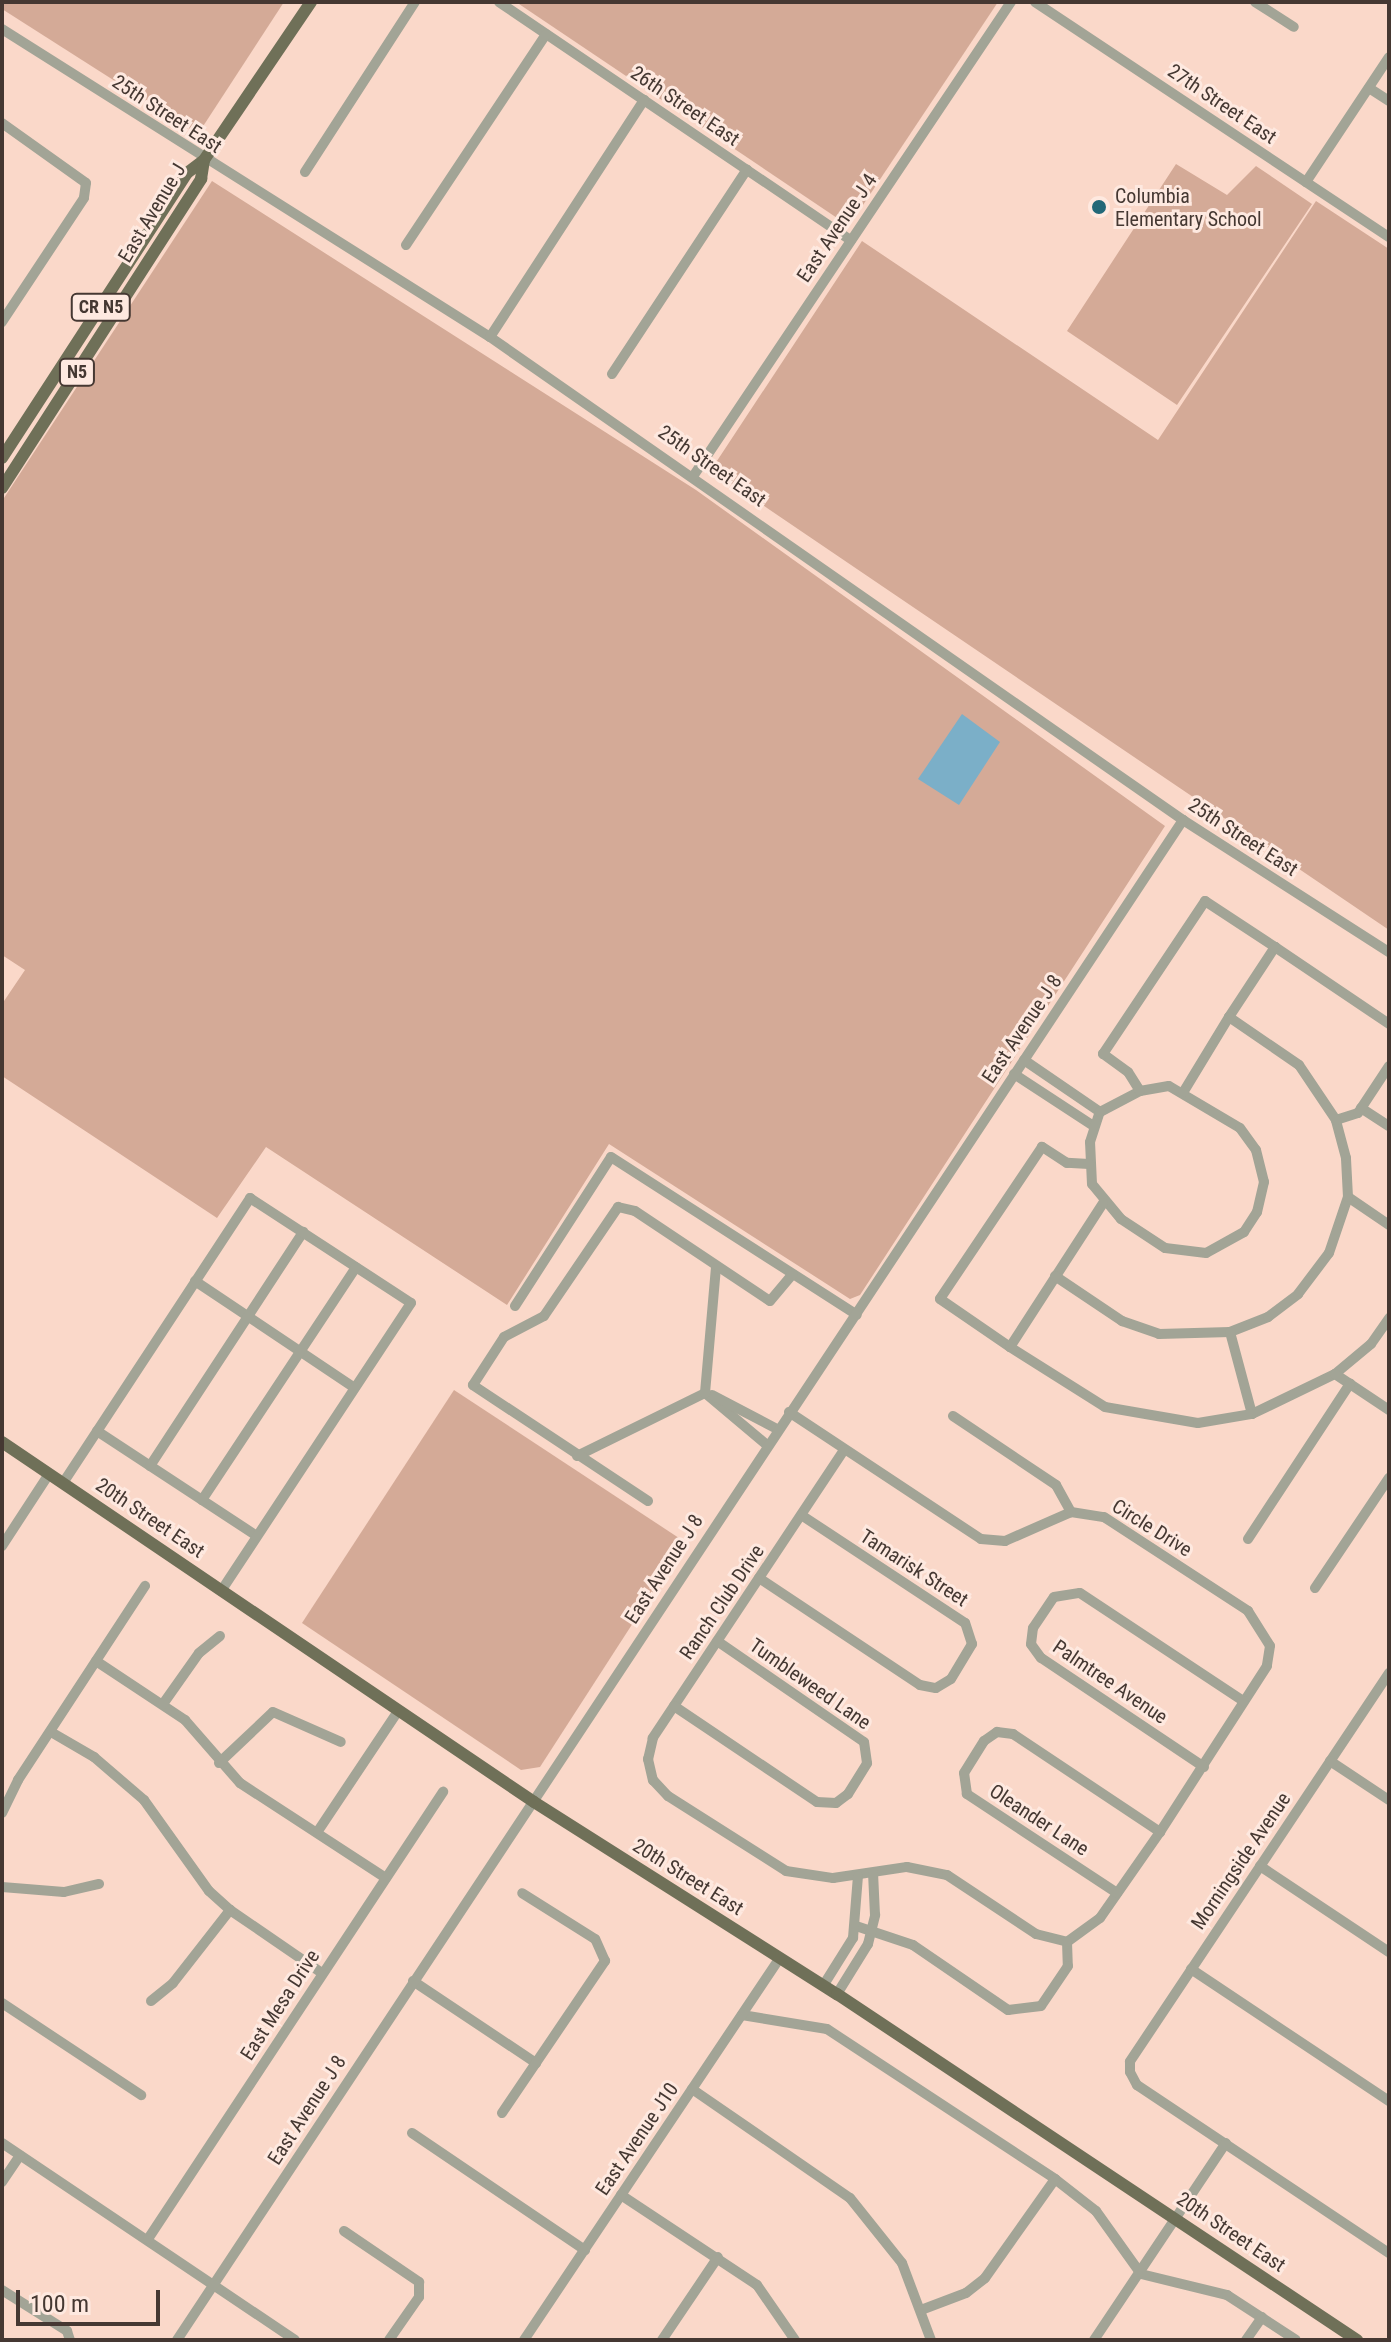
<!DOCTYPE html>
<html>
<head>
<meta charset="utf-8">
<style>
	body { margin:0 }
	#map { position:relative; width:1391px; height:2342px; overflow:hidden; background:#fad8c9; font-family:"Roboto Condensed",sans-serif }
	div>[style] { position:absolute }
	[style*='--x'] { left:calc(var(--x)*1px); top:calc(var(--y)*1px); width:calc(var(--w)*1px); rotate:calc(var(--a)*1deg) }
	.green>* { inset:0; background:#d4aa97 }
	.water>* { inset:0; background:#7bafc8 }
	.minor>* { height:10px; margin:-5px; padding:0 5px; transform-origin:5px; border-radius:5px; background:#a2a496 }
	.major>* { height:12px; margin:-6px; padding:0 6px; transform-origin:6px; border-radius:6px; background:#6f7058 }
	.dots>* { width:22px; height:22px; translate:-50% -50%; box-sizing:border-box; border:4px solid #fee9e0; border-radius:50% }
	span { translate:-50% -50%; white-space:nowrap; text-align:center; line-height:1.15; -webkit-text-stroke:6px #fee9e0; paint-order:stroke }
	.shield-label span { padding:2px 6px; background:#fee9e0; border:2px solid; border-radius:6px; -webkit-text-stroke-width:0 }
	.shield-label { font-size:18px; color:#453832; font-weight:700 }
	.street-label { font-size:20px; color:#453832 }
	.poi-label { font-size:20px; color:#453832 }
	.left { translate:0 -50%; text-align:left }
	.frame { position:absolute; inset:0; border:4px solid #453832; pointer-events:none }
	.scale { position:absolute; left:16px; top:2290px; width:144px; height:36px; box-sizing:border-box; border:4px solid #453832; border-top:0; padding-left:10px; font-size:24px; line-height:28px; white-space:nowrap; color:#453832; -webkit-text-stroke:6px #fee9e0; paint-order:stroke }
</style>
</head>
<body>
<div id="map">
	<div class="green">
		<i style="clip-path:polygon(2px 2px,284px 2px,198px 134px,2px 9px)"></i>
		<i style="clip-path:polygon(516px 2px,998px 2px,849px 226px)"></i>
		<i style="clip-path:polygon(1176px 164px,1227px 195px,1256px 166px,1312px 204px,1177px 405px,1067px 331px)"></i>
		<i style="clip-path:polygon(212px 181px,696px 490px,1165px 826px,860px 1295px,850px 1299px,609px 1144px,507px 1305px,266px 1147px,217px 1218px,2px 1076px,2px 1004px,25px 970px,2px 955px,2px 501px)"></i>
		<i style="clip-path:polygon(1316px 201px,1389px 249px,1389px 930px,711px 470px,862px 241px,1158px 440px)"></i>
		<i style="clip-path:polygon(454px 1390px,682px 1540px,682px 1547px,540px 1767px,521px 1770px,302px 1623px)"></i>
	</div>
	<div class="water">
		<i style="clip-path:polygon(962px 714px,1000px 742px,959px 805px,918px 779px)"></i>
	</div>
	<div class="minor">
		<i style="--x:499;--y:2;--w:425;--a:34.1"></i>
		<i style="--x:1035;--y:2;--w:425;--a:33.6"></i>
		<i style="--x:1255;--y:2;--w:46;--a:32.7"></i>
		<i style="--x:2;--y:29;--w:577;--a:32.26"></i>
		<i style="--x:490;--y:337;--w:845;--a:34.88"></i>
		<i style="--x:1183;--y:820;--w:245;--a:32.7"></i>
		<i style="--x:1369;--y:88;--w:24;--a:33"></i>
		<i style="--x:2;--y:123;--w:103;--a:35.5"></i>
		<i style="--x:86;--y:183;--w:15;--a:98"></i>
		<i style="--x:84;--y:198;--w:149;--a:123.5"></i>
		<i style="--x:305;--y:172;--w:202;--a:-57.1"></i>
		<i style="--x:1306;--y:182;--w:150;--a:-56.4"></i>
		<i style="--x:406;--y:245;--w:253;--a:-56.4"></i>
		<i style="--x:490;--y:337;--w:283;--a:-57"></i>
		<i style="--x:612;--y:374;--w:245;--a:-56.6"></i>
		<i style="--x:694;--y:475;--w:569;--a:-56.17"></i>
		<i style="--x:1229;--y:1017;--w:84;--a:-56.7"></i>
		<i style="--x:1275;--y:947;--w:138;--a:34"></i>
		<i style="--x:1024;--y:1060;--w:92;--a:34.4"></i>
		<i style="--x:1014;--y:1074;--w:93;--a:33.2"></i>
		<i style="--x:1169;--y:1086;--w:82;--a:30.6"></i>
		<i style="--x:1240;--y:1128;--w:27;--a:54"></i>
		<i style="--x:1256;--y:1150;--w:33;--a:76"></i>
		<i style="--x:1264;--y:1182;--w:31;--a:103"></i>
		<i style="--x:1257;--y:1212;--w:24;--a:123"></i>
		<i style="--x:1244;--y:1232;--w:43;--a:151.1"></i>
		<i style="--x:1206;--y:1253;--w:41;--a:-173"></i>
		<i style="--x:1165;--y:1248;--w:53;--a:-146.6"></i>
		<i style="--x:1121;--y:1219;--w:45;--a:-129.6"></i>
		<i style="--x:1092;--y:1184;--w:42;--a:-92.7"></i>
		<i style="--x:1090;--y:1142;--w:32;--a:-72"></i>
		<i style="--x:1100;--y:1112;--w:45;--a:-27.7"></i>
		<i style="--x:1140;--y:1091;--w:29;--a:-10"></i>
		<i style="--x:1140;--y:1091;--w:22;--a:-122"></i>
		<i style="--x:1128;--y:1072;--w:31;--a:-144"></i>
		<i style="--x:1103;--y:1054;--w:184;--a:-56.3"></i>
		<i style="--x:1205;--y:901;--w:84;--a:33.3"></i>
		<i style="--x:1361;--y:1108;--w:33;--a:33"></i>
		<i style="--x:1336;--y:1120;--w:23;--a:-18"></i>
		<i style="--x:1358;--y:1113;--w:56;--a:-56.6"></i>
		<i style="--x:1089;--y:1164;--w:22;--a:-177"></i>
		<i style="--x:1067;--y:1163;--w:30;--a:-147"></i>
		<i style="--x:1042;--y:1147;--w:183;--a:123.9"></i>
		<i style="--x:940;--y:1299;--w:85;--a:34.4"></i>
		<i style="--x:1010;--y:1347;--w:171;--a:-57.1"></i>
		<i style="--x:1348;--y:1197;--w:50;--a:34.3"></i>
		<i style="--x:1055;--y:1276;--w:81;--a:33.9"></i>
		<i style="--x:1122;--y:1321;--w:39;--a:19"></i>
		<i style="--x:1159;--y:1334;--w:71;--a:-1.6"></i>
		<i style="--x:1230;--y:1332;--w:41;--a:-21.5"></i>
		<i style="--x:1268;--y:1317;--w:38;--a:-37"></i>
		<i style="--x:1298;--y:1294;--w:51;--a:-52.9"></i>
		<i style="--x:1329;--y:1253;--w:59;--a:-71.3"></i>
		<i style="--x:1348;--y:1197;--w:39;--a:-93"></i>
		<i style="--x:1346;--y:1158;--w:39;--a:-105"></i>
		<i style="--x:1336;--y:1120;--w:66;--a:-123.9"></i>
		<i style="--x:1299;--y:1065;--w:85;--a:-145.6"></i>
		<i style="--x:1229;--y:1017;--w:87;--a:121.3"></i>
		<i style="--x:195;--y:1281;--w:192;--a:33.8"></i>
		<i style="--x:515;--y:1306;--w:177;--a:-57.2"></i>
		<i style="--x:611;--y:1157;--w:292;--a:32.7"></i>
		<i style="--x:1230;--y:1332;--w:85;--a:75"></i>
		<i style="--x:1252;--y:1414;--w:92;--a:-25.7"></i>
		<i style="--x:1335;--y:1374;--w:47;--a:-39.8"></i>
		<i style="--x:1371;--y:1344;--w:32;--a:-55"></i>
		<i style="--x:1010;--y:1347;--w:112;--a:32.3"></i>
		<i style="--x:1105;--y:1407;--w:94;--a:9.8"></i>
		<i style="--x:1198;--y:1423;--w:55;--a:-9.5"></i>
		<i style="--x:1335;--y:1374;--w:65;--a:33.7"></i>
		<i style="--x:705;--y:1393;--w:81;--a:40"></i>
		<i style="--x:712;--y:1395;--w:73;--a:27.6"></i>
		<i style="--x:789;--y:1412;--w:230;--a:33.5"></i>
		<i style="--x:981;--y:1539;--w:24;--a:5"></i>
		<i style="--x:1005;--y:1541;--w:72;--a:-23.7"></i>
		<i style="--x:1071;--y:1512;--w:33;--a:9"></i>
		<i style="--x:1104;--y:1517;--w:172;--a:33.1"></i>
		<i style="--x:1248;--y:1611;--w:41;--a:57.8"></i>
		<i style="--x:1270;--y:1646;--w:20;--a:99"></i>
		<i style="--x:1267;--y:1666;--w:197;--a:122.8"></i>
		<i style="--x:1160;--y:1832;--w:105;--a:124.9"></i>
		<i style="--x:1100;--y:1918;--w:41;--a:144"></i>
		<i style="--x:1067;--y:1942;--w:24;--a:88"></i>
		<i style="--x:1068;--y:1966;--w:48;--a:124"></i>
		<i style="--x:1041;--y:2006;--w:33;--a:173"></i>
		<i style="--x:1008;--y:2010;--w:115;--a:-145.6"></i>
		<i style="--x:913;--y:1945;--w:60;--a:-161.6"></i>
		<i style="--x:953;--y:1416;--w:124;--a:33.8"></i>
		<i style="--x:1056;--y:1485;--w:31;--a:61"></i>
		<i style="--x:97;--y:1431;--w:191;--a:33.3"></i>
		<i style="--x:844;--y:1450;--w:346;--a:123.6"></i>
		<i style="--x:653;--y:1738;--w:22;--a:103"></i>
		<i style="--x:648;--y:1759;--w:22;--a:77"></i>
		<i style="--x:653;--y:1780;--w:22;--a:47"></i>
		<i style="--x:668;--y:1796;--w:140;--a:32.4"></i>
		<i style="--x:786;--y:1871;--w:48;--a:8.5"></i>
		<i style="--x:833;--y:1878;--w:75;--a:-8.5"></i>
		<i style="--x:907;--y:1867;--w:41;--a:11.3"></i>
		<i style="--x:947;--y:1875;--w:107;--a:33.5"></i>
		<i style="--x:1036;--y:1934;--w:32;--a:14"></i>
		<i style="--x:577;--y:1456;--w:143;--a:-26.2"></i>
		<i style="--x:705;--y:1393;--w:127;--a:-85"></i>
		<i style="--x:150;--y:1466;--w:280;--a:-56.8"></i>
		<i style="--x:63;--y:1483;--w:341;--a:-56.7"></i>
		<i style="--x:250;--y:1198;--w:192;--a:33.1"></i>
		<i style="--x:411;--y:1303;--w:345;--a:123.4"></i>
		<i style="--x:202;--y:1500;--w:279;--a:-56.5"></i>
		<i style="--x:648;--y:1501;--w:210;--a:-146.5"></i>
		<i style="--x:473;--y:1385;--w:57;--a:-57.1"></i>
		<i style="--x:504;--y:1337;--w:45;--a:-27.7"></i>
		<i style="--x:544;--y:1316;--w:132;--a:-55.8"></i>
		<i style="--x:618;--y:1207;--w:17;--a:13"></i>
		<i style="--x:635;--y:1211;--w:162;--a:33.7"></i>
		<i style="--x:770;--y:1301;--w:35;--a:-50"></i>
		<i style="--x:1248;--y:1539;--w:186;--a:-56.7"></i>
		<i style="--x:2;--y:1546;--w:86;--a:-56.9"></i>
		<i style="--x:759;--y:1578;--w:193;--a:33.6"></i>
		<i style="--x:920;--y:1685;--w:16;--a:11"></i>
		<i style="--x:936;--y:1688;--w:17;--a:-31"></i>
		<i style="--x:951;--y:1679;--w:41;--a:-59"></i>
		<i style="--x:972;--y:1644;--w:22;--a:-108"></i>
		<i style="--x:965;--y:1623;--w:196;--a:-146.6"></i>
		<i style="--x:1315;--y:1588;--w:133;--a:-56.1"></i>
		<i style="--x:96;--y:1661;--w:107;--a:33.5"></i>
		<i style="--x:185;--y:1720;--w:84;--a:48.9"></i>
		<i style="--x:240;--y:1783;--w:174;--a:33.1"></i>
		<i style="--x:1389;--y:1673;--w:467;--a:123.7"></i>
		<i style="--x:1130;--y:2062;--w:10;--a:90"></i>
		<i style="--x:1130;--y:2072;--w:15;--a:62"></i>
		<i style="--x:1137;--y:2085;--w:303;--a:33.7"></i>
		<i style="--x:163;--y:1704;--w:62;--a:-54.8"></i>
		<i style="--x:199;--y:1653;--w:27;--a:-39"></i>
		<i style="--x:674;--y:1706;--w:172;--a:33.9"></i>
		<i style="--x:817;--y:1802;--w:19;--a:3"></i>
		<i style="--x:836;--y:1803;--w:15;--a:-37"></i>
		<i style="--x:848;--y:1794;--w:36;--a:-58"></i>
		<i style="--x:867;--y:1763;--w:21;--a:-98"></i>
		<i style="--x:864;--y:1742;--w:178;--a:-145.5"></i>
		<i style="--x:51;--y:1732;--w:50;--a:30.2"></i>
		<i style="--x:94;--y:1757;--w:66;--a:40.7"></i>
		<i style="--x:144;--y:1800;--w:112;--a:54.5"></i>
		<i style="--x:209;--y:1891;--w:28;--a:42"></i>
		<i style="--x:230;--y:1910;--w:112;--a:34.4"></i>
		<i style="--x:1330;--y:1761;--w:71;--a:33.5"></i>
		<i style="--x:219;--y:1763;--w:74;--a:-43.4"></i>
		<i style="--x:273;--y:1712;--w:74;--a:23.8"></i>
		<i style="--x:1204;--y:1767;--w:196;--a:-146.2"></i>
		<i style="--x:1041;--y:1658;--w:17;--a:-126"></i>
		<i style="--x:1031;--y:1644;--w:16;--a:-83"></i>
		<i style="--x:1033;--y:1628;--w:37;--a:-56"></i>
		<i style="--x:1054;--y:1597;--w:26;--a:-9"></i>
		<i style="--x:1080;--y:1593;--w:196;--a:33.5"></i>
		<i style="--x:2;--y:1813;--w:37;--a:-64"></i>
		<i style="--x:18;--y:1780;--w:232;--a:-56.8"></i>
		<i style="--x:318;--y:1831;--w:144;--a:-56.3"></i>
		<i style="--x:1260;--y:1866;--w:155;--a:33.7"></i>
		<i style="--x:2;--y:1887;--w:62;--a:4.6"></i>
		<i style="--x:64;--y:1892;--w:36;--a:-13"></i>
		<i style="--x:1117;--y:1893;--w:180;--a:-146.6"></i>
		<i style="--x:967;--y:1794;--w:21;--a:-98"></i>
		<i style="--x:964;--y:1773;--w:38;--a:-58"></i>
		<i style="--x:984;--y:1741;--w:16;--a:-35"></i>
		<i style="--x:997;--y:1732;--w:16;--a:7"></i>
		<i style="--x:1013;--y:1734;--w:177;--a:33.7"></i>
		<i style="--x:1191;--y:1969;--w:238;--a:33.7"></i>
		<i style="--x:413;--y:1981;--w:148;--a:33.7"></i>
		<i style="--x:823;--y:1986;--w:57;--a:-58"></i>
		<i style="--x:853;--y:1938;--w:62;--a:-85.4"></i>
		<i style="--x:837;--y:1994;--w:59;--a:-58.2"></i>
		<i style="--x:868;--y:1944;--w:30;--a:-76"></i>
		<i style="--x:875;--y:1915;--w:42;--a:-92.7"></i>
		<i style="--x:151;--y:2001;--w:28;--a:-39"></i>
		<i style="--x:173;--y:1983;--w:93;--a:-52"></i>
		<i style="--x:2;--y:2003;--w:167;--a:33.5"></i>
		<i style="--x:742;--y:2015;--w:86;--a:9.4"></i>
		<i style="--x:827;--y:2029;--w:273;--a:33.3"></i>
		<i style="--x:1055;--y:2179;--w:52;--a:38"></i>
		<i style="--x:1096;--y:2211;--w:77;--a:54.5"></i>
		<i style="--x:1141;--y:2274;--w:89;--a:13.7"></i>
		<i style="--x:1227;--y:2295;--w:82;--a:33.1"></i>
		<i style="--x:692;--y:2089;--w:192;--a:34.6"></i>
		<i style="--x:850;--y:2198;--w:83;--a:51.3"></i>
		<i style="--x:902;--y:2263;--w:82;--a:69.4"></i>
		<i style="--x:502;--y:2113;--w:184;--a:-55.9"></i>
		<i style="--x:605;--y:1961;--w:24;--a:-114"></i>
		<i style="--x:595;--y:1939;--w:86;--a:-147.8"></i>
		<i style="--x:412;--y:2133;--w:209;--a:34.1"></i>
		<i style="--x:2;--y:2143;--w:353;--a:33.9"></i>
		<i style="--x:2;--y:2182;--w:32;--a:-56"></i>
		<i style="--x:621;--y:2195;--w:163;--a:33.5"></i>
		<i style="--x:757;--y:2285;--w:67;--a:55.4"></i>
		<i style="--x:344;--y:2231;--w:91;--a:34.2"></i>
		<i style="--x:419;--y:2282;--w:15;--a:90"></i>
		<i style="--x:419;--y:2297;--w:52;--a:124.9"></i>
		<i style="--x:148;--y:2239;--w:536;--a:-56.58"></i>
		<i style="--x:2;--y:2290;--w:77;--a:32.2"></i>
		<i style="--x:67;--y:2331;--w:9;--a:72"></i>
		<i style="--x:921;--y:2310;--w:48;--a:-20.7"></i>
		<i style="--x:966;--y:2293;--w:24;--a:-38"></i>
		<i style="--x:985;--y:2278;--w:121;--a:-54.7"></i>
		<i style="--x:177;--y:2340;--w:1823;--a:-56.5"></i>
		<i style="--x:524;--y:2340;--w:460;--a:-56.2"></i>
		<i style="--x:662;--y:2340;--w:100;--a:-56"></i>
		<i style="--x:1094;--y:2340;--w:237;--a:-56.2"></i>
		<i style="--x:1246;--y:2340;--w:28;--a:-55"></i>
	</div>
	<div class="major">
		<i style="--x:2;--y:458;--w:340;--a:-57"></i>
		<i style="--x:187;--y:173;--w:21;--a:-37"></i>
		<i style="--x:204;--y:160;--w:191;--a:-55.9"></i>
		<i style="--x:2;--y:488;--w:368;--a:-57.2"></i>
		<i style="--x:201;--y:179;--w:19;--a:-81"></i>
		<i style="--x:2;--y:1442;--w:642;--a:34.09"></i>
		<i style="--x:534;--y:1802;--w:359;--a:32.4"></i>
		<i style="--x:837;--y:1994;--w:625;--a:33.64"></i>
	</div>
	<div class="dots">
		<i style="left:1099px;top:207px;background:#226878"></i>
	</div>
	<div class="shield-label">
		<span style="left:101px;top:307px">CR N5</span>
		<span style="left:77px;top:372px">N5</span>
	</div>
	<div class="street-label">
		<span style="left:1222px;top:104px;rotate:34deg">27th Street East</span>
		<span style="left:685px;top:106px;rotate:34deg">26th Street East</span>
		<span style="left:167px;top:114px;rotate:33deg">25th Street East</span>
		<span style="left:152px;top:213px;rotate:-59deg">East Avenue J</span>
		<span style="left:837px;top:228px;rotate:-56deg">East Avenue J 4</span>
		<span style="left:712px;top:466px;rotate:35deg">25th Street East</span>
		<span style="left:1243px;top:837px;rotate:33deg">25th Street East</span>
		<span style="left:1022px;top:1029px;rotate:-56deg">East Avenue J 8</span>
		<span style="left:150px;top:1518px;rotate:34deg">20th Street East</span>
		<span style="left:1152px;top:1528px;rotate:32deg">Circle Drive</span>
		<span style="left:914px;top:1568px;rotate:33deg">Tamarisk Street</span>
		<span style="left:664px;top:1569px;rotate:-57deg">East Avenue J 8</span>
		<span style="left:722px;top:1602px;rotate:-56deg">Ranch Club Drive</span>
		<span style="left:1110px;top:1682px;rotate:34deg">Palmtree Avenue</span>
		<span style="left:810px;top:1684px;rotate:35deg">Tumbleweed Lane</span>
		<span style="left:1039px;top:1820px;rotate:33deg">Oleander Lane</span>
		<span style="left:1241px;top:1861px;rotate:-56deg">Morningside Avenue</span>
		<span style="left:688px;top:1877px;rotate:32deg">20th Street East</span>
		<span style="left:280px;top:2005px;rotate:-57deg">East Mesa Drive</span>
		<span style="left:307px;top:2110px;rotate:-57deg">East Avenue J 8</span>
		<span style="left:637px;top:2139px;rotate:-56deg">East Avenue J10</span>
		<span style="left:1231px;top:2232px;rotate:34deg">20th Street East</span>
	</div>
	<div class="poi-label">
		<span class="left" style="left:1115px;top:208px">Columbia<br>Elementary School</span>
	</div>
	<div class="frame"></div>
	<div class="scale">100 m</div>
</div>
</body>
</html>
